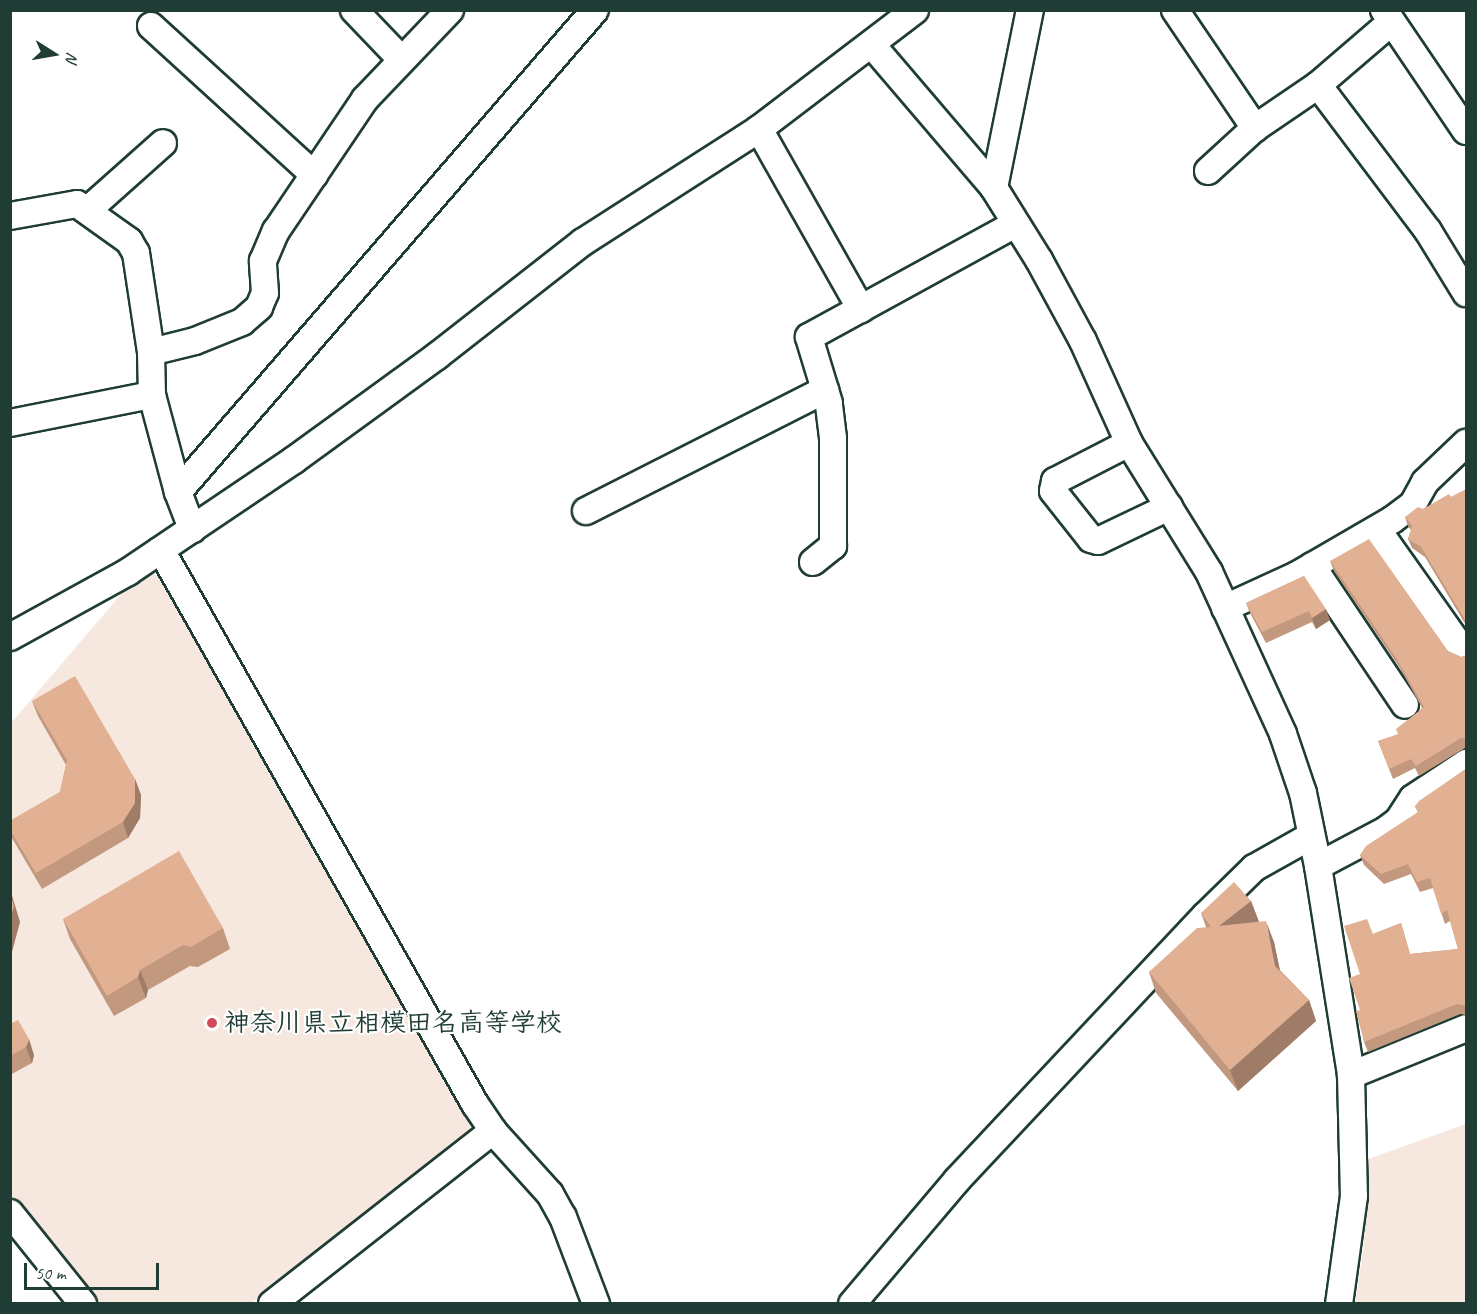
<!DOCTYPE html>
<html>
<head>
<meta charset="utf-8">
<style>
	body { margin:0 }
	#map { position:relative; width:1477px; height:1314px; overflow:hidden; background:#fff; font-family:Caveat,"Klee One",sans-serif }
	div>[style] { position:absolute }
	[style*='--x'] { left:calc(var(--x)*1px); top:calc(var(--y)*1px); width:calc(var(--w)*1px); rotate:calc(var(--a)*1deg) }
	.built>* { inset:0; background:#f6e8df }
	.roads { filter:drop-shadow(2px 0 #1f3d34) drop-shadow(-2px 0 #1f3d34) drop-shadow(0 2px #1f3d34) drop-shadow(0 -2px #1f3d34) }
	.minor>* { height:26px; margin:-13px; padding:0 13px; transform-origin:13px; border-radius:13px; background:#fff }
	.wall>* { inset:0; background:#c2987f }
	.shaded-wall>* { inset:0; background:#9e7c68 }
	.building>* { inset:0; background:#e2b194 }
	.dots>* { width:16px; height:16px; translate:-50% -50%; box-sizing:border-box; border:3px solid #fff; border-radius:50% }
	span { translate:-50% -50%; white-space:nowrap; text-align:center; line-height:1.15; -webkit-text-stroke:4.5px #fff; paint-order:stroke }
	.poi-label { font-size:26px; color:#1f3d34; font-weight:700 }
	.left { translate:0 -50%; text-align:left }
	.frame { position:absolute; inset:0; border:12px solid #1f3d34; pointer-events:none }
	.north { position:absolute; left:24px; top:24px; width:60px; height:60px; -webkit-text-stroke:4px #fff; paint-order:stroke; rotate:101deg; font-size:16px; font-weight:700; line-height:24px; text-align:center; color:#1f3d34 }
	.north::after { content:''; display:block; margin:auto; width:21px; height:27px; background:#1f3d34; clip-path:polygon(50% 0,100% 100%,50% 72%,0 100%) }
	.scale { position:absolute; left:24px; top:1263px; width:135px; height:27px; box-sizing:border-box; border:3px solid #1f3d34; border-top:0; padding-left:8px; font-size:18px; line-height:21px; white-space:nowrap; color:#1f3d34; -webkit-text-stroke:4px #fff; paint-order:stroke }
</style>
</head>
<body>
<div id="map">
	<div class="built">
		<i style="clip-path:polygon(150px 573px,163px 577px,471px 1124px,468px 1136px,252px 1303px,93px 1303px,11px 1200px,11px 723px,129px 585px)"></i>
		<i style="clip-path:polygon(1466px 1124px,1466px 1303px,1355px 1304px,1364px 1244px,1368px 1159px)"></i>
	</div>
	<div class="roads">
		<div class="minor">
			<i style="--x:354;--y:10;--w:68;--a:46.2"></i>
			<i style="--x:1175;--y:10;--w:143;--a:55.9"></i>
			<i style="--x:1255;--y:128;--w:76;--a:-34.3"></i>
			<i style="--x:1318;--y:85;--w:95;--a:-40.7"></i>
			<i style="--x:1384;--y:10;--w:146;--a:55.9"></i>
			<i style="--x:151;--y:26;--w:221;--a:42.4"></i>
			<i style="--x:872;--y:45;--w:188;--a:49.5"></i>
			<i style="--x:994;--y:188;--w:85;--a:58"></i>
			<i style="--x:1039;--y:260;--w:92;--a:61.5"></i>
			<i style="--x:1083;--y:341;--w:112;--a:65.7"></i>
			<i style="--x:1129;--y:443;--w:152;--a:58.2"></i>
			<i style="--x:1209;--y:572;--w:178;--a:65.4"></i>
			<i style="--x:1283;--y:734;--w:62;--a:71.3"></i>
			<i style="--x:1303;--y:793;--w:75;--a:78.4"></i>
			<i style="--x:1318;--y:866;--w:212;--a:81"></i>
			<i style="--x:1351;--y:1075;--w:121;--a:88.6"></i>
			<i style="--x:1354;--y:1196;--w:109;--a:97.9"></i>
			<i style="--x:1318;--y:85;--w:183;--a:53"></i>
			<i style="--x:1428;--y:231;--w:73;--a:58.5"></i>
			<i style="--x:759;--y:129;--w:207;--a:60.5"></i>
			<i style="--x:1208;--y:171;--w:64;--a:-42.5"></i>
			<i style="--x:994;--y:188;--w:182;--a:-78.6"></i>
			<i style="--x:89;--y:209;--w:99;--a:-41.7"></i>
			<i style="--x:10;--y:216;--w:68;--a:-10.2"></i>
			<i style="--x:77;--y:204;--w:64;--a:35.4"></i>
			<i style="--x:129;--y:241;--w:14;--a:60"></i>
			<i style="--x:136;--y:253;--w:100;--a:81.4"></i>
			<i style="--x:151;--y:352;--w:43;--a:88.7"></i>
			<i style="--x:151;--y:352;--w:45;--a:-14"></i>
			<i style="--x:195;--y:341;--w:51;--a:-22"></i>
			<i style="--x:242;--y:322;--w:23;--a:-41"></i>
			<i style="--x:259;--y:307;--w:15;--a:-67"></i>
			<i style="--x:265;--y:293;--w:32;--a:-94"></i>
			<i style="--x:263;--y:261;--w:33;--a:-67"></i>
			<i style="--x:276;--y:231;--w:159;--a:-56"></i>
			<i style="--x:365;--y:99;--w:123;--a:-46.3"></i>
			<i style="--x:10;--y:423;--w:145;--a:-11.2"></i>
			<i style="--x:152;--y:395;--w:100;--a:75"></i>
			<i style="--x:178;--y:492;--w:40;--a:69"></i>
			<i style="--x:1129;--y:443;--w:83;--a:152.8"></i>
			<i style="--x:1055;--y:481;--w:10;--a:101"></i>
			<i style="--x:1053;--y:491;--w:61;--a:51.6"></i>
			<i style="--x:1091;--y:539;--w:7;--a:16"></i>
			<i style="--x:1098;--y:541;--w:79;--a:-25.6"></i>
			<i style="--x:178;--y:492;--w:637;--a:-49.14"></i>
			<i style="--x:586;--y:511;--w:268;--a:-26.9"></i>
			<i style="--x:1377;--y:529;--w:151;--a:54.7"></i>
			<i style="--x:161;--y:550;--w:637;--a:60.46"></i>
			<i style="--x:475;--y:1104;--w:32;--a:56"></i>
			<i style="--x:493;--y:1131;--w:85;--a:47.9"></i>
			<i style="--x:550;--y:1194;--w:26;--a:61"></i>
			<i style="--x:563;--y:1217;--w:93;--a:69.2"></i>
			<i style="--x:813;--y:562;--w:26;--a:-39"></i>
			<i style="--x:833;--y:546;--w:108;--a:-90"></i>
			<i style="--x:833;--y:438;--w:35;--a:-97"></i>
			<i style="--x:829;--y:403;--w:69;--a:-106.9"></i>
			<i style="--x:809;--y:337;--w:235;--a:-28.7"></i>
			<i style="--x:1312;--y:566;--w:167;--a:56.2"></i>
			<i style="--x:1225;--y:608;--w:79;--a:-24.6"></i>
			<i style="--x:1297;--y:575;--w:110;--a:-30.1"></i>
			<i style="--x:1392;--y:520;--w:26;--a:-37"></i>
			<i style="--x:1413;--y:504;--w:25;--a:-61"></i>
			<i style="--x:1425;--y:482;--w:57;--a:-43.6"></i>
			<i style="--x:10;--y:637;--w:135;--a:-28.8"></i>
			<i style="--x:128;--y:572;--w:200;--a:-34"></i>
			<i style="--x:294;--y:460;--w:177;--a:-36"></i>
			<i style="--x:437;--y:356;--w:185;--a:-38"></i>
			<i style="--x:583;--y:242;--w:209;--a:-32.7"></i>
			<i style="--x:759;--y:129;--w:196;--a:-37.3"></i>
			<i style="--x:1318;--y:866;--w:77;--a:-27.9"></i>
			<i style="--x:1386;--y:830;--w:15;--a:-37"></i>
			<i style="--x:1398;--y:821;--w:27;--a:-57"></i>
			<i style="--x:1413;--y:798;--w:64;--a:-33.4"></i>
			<i style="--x:1351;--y:1075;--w:124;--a:-22.2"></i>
			<i style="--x:10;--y:1213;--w:117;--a:51.3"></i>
			<i style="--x:272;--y:1304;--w:281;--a:-38.1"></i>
			<i style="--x:852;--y:1304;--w:162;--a:-49.7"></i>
			<i style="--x:957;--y:1180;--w:362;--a:-46.8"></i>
			<i style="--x:1205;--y:916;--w:69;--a:-44.4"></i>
			<i style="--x:1254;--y:868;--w:65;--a:-29.3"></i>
		</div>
	</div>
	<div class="wall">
		<i style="clip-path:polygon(1467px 489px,1467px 627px,1425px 557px,1412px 548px,1408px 539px,1411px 530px,1408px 526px,1405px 517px,1451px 497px)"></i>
		<i style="clip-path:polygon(1330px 561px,1448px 651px,1461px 657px,1467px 655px,1467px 749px,1465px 748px,1419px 776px,1415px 768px,1393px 779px,1378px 741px,1398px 735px,1422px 708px,1400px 668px,1334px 571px)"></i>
		<i style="clip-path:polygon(1304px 576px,1330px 620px,1316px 629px,1312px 622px,1266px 643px,1250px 613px,1246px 603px)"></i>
		<i style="clip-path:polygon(32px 701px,135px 779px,141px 795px,140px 818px,128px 838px,42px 889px,12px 838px,10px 834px,10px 821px,60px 792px,66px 765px,38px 716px)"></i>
		<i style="clip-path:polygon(1467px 768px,1467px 1015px,1460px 1014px,1368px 1052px,1364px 1042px,1360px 1010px,1360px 974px,1373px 934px,1401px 923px,1410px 954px,1458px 949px,1450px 921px,1445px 924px,1433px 888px,1420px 892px,1411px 874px,1384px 884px,1364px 865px,1360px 855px,1418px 813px,1415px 806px)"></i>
		<i style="clip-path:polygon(1251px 901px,1259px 922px,1274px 942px,1280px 970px,1309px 1000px,1316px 1021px,1238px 1091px,1156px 993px,1149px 972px,1206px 927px,1201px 913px)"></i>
		<i style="clip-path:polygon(63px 919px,223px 928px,230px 949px,198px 967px,190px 966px,148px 990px,146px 998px,114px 1016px,70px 939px)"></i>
		<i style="clip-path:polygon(10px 1024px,34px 1055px,32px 1063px,10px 1075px)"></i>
	</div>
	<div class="shaded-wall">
		<i style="clip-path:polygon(1326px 609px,1330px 620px,1316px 629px,1312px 618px)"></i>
		<i style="clip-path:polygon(135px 779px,141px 795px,140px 818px,128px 838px,123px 822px)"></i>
		<i style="clip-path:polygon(10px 889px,20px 922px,12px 952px,10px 953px)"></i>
		<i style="clip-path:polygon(1251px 901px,1259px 922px,1219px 926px)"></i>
		<i style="clip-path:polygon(1266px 921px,1274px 942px,1283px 987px,1275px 966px)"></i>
		<i style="clip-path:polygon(140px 970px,148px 990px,146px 998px,138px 977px)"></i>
		<i style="clip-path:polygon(1309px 1000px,1316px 1021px,1238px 1091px,1230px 1070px)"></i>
		<i style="clip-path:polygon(29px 1039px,34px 1055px,32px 1063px,26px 1047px)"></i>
	</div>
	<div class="building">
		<i style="clip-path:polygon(1467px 489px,1467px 623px,1421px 547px,1408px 539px,1412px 526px,1405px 517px,1418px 507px,1423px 509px,1449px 494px,1451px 497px)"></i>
		<i style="clip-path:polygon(1369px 539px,1448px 651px,1461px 657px,1467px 655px,1467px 739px,1461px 738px,1416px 766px,1411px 759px,1389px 769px,1378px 741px,1398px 734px,1396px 729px,1424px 707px,1396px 658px,1330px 561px)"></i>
		<i style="clip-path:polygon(1304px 576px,1326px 609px,1312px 618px,1309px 611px,1262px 632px,1246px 603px)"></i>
		<i style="clip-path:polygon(75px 676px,135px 779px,135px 803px,123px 822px,36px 873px,10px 830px,10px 821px,60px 792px,67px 760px,32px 701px)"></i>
		<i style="clip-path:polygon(1467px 768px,1467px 1006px,1457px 1004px,1364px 1042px,1356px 1011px,1360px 1010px,1349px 978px,1360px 974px,1344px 926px,1367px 919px,1373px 934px,1401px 923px,1410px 954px,1458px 949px,1447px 910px,1441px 914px,1430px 878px,1417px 882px,1408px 864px,1381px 874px,1360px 855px,1366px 846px,1418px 812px,1415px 806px,1419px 801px)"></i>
		<i style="clip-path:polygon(179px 851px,223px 928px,191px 947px,183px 945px,140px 970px,138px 977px,107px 996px,63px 919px)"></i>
		<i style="clip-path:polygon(1234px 882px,1251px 901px,1219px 926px,1266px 921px,1275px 966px,1309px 1000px,1230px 1070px,1149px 972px,1197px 928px,1211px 927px,1201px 913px)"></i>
		<i style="clip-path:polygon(10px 893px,14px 906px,10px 921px)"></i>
		<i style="clip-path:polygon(18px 1020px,29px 1039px,26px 1047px,10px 1056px,10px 1024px)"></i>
	</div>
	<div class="dots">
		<i style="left:212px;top:1023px;background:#d1495b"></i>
	</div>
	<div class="poi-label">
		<span class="left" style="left:224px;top:1023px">神奈川県立相模田名高等学校</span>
	</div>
	<div class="frame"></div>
	<div class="north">N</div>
	<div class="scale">50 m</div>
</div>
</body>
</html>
